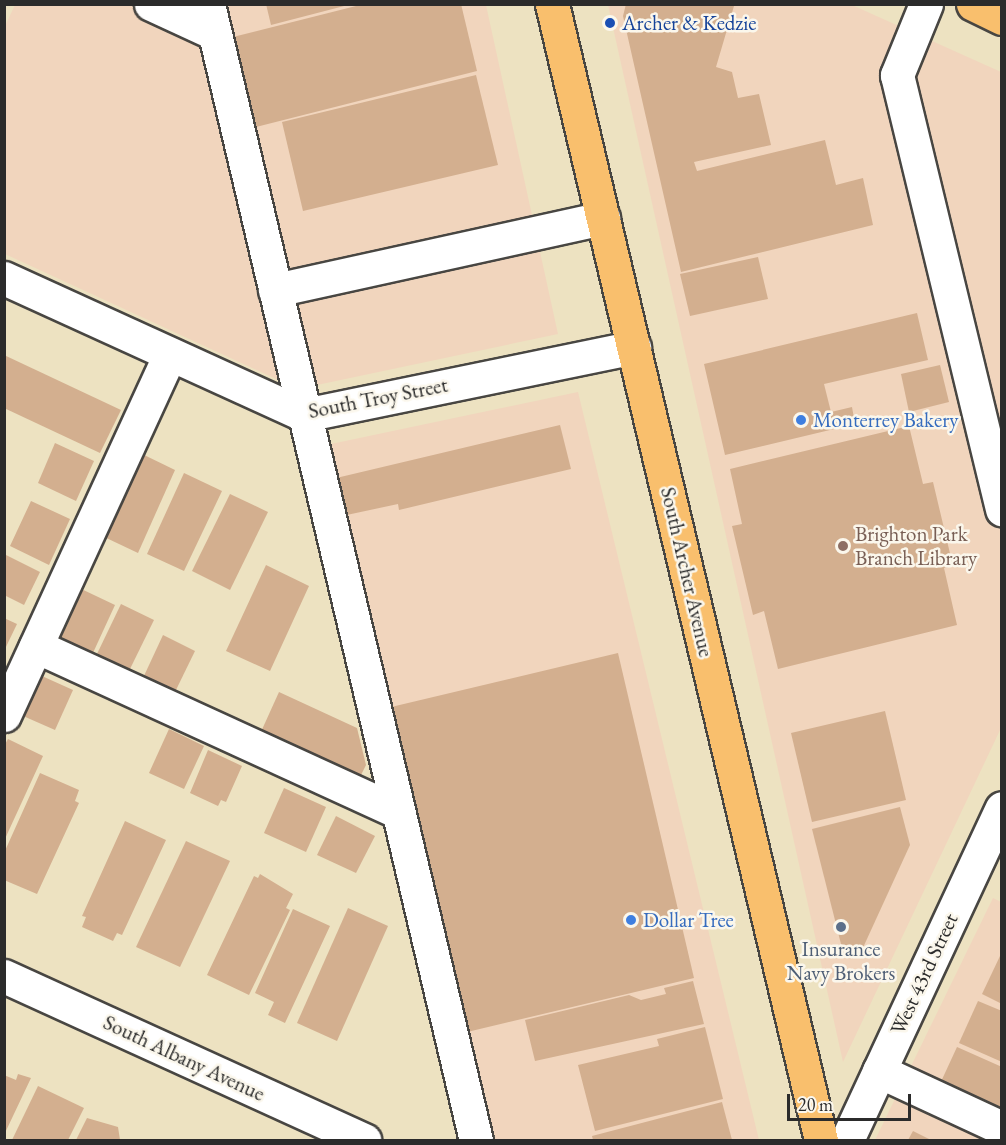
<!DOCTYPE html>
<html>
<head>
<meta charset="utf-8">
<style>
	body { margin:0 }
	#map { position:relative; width:1006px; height:1145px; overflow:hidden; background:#ede2c1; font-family:"EB Garamond",serif }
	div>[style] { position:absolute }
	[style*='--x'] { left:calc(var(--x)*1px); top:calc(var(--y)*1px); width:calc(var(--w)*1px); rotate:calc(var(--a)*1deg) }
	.built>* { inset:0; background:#f1d5bd }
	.building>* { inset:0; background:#d3af8f }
	.roads { filter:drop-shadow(2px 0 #484642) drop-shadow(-2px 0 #484642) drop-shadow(0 2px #484642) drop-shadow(0 -2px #484642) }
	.minor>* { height:33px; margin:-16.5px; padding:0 16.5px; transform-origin:16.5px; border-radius:16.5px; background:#fff }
	.major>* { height:33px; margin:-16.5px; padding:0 16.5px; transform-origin:16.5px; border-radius:16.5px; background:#f9bf6d }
	.dots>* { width:16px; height:16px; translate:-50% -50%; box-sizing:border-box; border:3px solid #fbf7ec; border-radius:50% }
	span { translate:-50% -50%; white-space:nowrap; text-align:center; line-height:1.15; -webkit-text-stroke:5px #fbf7ec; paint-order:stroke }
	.transit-label { font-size:21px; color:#164399 }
	.left { translate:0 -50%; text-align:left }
	.street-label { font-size:21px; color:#2b2b2b }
	.shop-label { font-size:21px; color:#366cbe }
	.education-label { font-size:21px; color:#785e54 }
	.service-label { font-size:21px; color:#4e5e75 }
	.frame { position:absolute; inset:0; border:6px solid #2b2b2b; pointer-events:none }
	.scale { position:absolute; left:787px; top:1094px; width:124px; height:27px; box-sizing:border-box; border:3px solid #2b2b2b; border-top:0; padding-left:8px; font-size:18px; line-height:21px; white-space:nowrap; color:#2b2b2b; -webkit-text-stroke:4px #fbf7ec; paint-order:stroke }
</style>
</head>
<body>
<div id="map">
	<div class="built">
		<i style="clip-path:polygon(15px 5px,486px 5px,558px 334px,298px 389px,5px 254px,4px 28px)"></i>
		<i style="clip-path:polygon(608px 5px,852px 5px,1001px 72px,1001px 728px,843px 1062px)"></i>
		<i style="clip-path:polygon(578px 392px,759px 1140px,476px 1140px,312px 448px)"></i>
		<i style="clip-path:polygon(993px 898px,1001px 902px,1001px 1140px,875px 1140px)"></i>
	</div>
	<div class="building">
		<i style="clip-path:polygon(266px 4px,348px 4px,348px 5px,271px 25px)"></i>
		<i style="clip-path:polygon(364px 4px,461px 4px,477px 71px,248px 129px,225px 39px)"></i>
		<i style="clip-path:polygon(626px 4px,734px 6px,716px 67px,732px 72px,738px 98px,759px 94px,771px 145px,694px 162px,697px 171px,825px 140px,836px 185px,863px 178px,873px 225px,681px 272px,623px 16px)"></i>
		<i style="clip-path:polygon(476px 75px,498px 165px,303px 211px,282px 122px)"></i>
		<i style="clip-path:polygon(758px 257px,768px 299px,690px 316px,680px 274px)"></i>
		<i style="clip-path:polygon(917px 313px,928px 360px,824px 384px,831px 412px,852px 407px,855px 424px,725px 455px,704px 364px)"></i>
		<i style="clip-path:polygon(4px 355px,121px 410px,100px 453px,4px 408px)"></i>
		<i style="clip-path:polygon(940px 365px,949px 402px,909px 412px,901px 374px)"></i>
		<i style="clip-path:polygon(560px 425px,571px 469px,399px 510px,398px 504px,342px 516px,332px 479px)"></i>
		<i style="clip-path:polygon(909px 426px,923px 484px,933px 482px,953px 566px,944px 568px,957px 625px,778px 669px,764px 611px,753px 615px,732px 526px,742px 524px,730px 469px)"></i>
		<i style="clip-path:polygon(55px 443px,94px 461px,76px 501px,38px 483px)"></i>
		<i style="clip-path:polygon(138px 452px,175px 470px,138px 553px,100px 535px)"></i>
		<i style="clip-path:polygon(184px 473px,222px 491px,184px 571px,147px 554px)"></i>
		<i style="clip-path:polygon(230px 494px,268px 512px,230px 590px,192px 571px)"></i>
		<i style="clip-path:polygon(31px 501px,70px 519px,49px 565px,10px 546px)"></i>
		<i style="clip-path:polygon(4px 554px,40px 572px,24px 605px,4px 595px)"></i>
		<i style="clip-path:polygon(266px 565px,309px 586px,270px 671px,226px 651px)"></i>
		<i style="clip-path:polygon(75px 586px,115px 605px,92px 655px,53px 636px)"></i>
		<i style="clip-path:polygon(121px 604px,154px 620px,129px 671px,96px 656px)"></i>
		<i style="clip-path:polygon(4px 618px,17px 624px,4px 651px)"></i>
		<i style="clip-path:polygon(163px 635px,195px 651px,174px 694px,143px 678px)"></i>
		<i style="clip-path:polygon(618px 653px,694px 978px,463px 1033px,387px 708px)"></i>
		<i style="clip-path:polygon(33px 672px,73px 690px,55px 730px,14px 712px)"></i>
		<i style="clip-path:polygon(279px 692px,357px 728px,366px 765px,359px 779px,260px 734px)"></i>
		<i style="clip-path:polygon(885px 711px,906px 800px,812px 822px,791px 733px)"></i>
		<i style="clip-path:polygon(169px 729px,204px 746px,184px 789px,149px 773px)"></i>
		<i style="clip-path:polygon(8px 739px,43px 756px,4px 841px,4px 746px)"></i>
		<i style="clip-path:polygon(208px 750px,242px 766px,226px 802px,221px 800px,218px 806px,190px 793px)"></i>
		<i style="clip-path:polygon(40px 773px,79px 790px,75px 801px,79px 803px,37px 894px,4px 880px,4px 853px)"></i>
		<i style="clip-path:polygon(284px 788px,326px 807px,306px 852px,264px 833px)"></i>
		<i style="clip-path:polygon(900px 807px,910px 845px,861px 952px,844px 956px,812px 829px)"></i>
		<i style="clip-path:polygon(336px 816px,375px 836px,356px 873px,317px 855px)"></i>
		<i style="clip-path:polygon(125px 821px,166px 840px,122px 935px,117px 933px,113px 941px,82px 927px,86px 917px,82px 916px)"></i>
		<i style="clip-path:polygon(186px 841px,230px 861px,180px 967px,136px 947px)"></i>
		<i style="clip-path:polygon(260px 874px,293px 894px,286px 908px,290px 910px,249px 995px,207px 975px,254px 876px,258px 878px)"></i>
		<i style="clip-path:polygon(348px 908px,388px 926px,337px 1041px,297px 1023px)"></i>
		<i style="clip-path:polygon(293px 909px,330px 926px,285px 1023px,268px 1015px,274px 1002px,255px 993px)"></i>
		<i style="clip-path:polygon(1000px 956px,1002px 957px,1002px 1004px,982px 994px)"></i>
		<i style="clip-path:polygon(693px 981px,704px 1024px,535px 1061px,525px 1020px,629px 995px,641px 1000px,666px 994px,664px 988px)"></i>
		<i style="clip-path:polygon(978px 1001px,1002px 1011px,1002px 1062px,959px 1043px)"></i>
		<i style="clip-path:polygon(705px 1027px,723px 1099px,595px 1131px,578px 1065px,659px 1046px,657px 1039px)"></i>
		<i style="clip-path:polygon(957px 1047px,1002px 1067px,1002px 1113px,939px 1086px)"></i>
		<i style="clip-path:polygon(18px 1074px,31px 1078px,4px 1135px,4px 1075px,16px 1080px)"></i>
		<i style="clip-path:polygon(38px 1086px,84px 1108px,68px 1140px,12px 1140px)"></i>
		<i style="clip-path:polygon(722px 1102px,732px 1140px,593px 1140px,592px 1136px)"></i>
		<i style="clip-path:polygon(87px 1118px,118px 1127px,120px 1140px,76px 1140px)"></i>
		<i style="clip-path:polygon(913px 1131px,931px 1140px,908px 1140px)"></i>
	</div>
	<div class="roads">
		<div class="minor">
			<i style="--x:151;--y:4;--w:69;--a:24.7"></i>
			<i style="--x:208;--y:4;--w:1167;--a:76.73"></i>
			<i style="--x:926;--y:4;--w:77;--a:112.2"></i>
			<i style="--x:897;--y:75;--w:447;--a:76.4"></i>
			<i style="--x:4;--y:278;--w:330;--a:24.5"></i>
			<i style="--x:304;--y:415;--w:337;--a:-11.6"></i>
			<i style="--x:275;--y:290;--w:336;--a:-12.4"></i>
			<i style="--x:36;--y:646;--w:397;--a:24.6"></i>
			<i style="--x:4;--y:715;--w:397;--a:-65.3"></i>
			<i style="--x:4;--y:976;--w:396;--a:24.5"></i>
			<i style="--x:879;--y:1071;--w:136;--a:24.9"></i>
			<i style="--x:847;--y:1140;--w:366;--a:-65"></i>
		</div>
		<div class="major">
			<i style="--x:552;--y:4;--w:1167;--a:76.68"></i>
			<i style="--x:973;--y:4;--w:32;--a:26"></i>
		</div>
	</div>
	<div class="dots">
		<i style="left:610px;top:23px;background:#1a4fb4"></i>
		<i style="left:801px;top:420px;background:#3f7fe0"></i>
		<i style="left:843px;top:546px;background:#8d6e63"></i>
		<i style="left:631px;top:920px;background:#3f7fe0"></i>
		<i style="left:841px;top:927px;background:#5c6f8a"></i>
	</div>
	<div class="transit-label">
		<span class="left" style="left:622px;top:23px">Archer &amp; Kedzie</span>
	</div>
	<div class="street-label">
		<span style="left:378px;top:398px;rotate:-11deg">South Troy Street</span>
		<span style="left:687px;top:572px;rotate:77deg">South Archer Avenue</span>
		<span style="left:924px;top:974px;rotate:-65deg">West 43rd Street</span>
		<span style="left:184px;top:1058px;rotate:25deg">South Albany Avenue</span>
	</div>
	<div class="shop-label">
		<span class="left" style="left:813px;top:420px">Monterrey Bakery</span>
		<span class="left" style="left:643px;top:920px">Dollar Tree</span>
	</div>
	<div class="education-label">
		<span class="left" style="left:855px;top:546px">Brighton Park<br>Branch Library</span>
	</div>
	<div class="service-label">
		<span style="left:841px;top:961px">Insurance<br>Navy Brokers</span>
	</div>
	<div class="frame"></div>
	<div class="scale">20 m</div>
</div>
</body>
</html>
